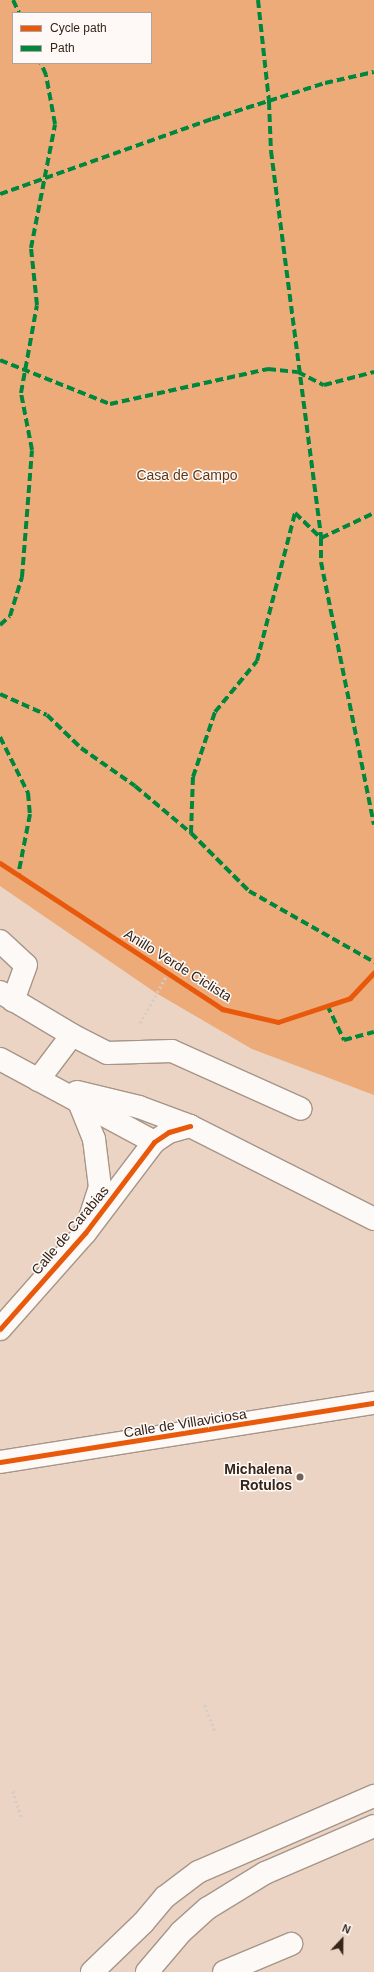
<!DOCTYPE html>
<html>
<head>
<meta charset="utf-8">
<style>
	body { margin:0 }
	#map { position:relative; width:374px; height:1972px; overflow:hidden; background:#ebd4c3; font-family:Helvetica,sans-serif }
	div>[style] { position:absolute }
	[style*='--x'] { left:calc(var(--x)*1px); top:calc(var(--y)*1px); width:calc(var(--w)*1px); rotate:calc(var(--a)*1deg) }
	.forest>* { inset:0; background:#ecab78 }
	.path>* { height:2.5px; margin-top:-1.25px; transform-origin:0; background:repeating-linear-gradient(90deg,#d3ccc7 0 2px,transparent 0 5px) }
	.roads { filter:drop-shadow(1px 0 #a69588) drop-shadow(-1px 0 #a69588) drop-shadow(0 1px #a69588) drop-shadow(0 -1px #a69588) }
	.minor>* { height:22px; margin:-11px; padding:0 11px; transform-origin:11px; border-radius:11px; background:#fcf9f6 }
	.highway>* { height:22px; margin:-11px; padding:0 11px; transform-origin:11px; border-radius:11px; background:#fcf9f6 }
	.quiet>* { height:4px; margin-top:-2px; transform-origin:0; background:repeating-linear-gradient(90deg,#00873e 0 8px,transparent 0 12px) }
	.cycleway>* { height:5px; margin:-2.5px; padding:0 2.5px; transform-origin:2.5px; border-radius:2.5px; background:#e8590c }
	.dots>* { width:11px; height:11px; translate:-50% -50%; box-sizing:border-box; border:2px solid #fef9f6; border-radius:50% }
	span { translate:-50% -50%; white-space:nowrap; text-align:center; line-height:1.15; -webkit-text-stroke:3px #fef9f6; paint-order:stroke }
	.park-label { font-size:14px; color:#61391a }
	.street-label { font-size:14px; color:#342419 }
	.poi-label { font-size:14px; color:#342419; font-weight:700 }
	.right { translate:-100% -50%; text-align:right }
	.legend { position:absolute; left:12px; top:12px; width:140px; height:52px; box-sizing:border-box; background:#fef9f6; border:1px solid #ada49e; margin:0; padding:5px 7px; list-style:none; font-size:12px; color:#342419 }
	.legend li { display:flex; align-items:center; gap:8px; height:20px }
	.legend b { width:20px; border:1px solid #ada49e }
	.north { position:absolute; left:322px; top:1920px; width:40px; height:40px; -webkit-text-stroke:3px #fef9f6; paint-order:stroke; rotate:22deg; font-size:11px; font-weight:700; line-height:16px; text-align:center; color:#342419 }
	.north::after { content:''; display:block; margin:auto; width:14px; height:18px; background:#342419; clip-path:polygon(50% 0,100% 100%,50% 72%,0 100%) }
</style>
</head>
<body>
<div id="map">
	<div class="forest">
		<i style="clip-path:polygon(evenodd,0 0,374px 0,374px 1095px,252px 1049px,156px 993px,0 886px,0 0,13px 13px,151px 13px,151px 63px,13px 63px,13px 13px)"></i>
	</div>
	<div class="path">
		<i style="--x:140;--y:1023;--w:57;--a:-60.8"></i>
		<i style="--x:205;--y:1705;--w:30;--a:69"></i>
		<i style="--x:13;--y:1791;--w:28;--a:72"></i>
	</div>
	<div class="roads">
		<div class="minor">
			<i style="--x:0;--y:941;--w:35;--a:43"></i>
			<i style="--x:26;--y:965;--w:38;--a:110"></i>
			<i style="--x:0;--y:992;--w:84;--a:30.8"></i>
			<i style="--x:0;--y:1059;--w:175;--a:28.3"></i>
			<i style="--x:38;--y:1080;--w:56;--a:-52.9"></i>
			<i style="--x:72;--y:1035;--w:39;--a:27"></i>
			<i style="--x:107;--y:1053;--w:65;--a:-1.8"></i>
			<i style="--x:172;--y:1051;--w:141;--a:24.2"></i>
			<i style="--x:77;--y:1092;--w:64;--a:13.6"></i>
			<i style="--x:139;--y:1107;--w:54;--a:20.4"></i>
			<i style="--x:79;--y:1102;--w:40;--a:68"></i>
			<i style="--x:94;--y:1139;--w:48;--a:82.9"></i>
			<i style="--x:100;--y:1187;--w:33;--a:108"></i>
			<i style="--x:0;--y:1329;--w:128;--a:-48.5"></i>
			<i style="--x:85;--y:1233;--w:114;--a:-52.8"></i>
			<i style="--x:154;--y:1142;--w:18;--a:-34"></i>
			<i style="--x:169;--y:1132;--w:22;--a:-16"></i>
			<i style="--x:0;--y:1462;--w:379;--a:-9"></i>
			<i style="--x:224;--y:1972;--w:73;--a:-22.7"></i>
		</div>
		<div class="highway">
			<i style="--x:190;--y:1126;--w:206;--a:26.8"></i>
			<i style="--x:92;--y:1972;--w:71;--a:-43.9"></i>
			<i style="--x:143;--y:1923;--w:34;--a:-50"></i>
			<i style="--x:165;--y:1897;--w:41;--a:-37.1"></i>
			<i style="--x:198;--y:1872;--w:192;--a:-23.4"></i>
			<i style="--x:147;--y:1972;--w:52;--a:-49.6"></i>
			<i style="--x:181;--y:1932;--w:36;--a:-42"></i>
			<i style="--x:208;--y:1908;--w:67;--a:-31.6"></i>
			<i style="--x:265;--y:1873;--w:119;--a:-23.3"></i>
		</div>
	</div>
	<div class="quiet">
		<i style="--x:13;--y:0;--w:14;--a:65"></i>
		<i style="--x:258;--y:0;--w:103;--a:83.8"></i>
		<i style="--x:269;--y:102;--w:49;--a:87.7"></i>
		<i style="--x:271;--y:151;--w:390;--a:82.6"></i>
		<i style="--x:321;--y:538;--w:24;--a:90"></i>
		<i style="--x:321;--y:562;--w:268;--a:78.6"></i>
		<i style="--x:0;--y:194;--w:225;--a:-19.5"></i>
		<i style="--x:212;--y:119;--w:119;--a:-17.7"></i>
		<i style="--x:325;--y:83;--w:50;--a:-12.7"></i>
		<i style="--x:0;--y:360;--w:118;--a:21.8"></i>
		<i style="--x:110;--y:404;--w:162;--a:-12.5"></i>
		<i style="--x:268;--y:369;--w:30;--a:6"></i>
		<i style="--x:298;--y:372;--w:29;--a:27"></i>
		<i style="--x:324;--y:385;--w:52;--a:-14.6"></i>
		<i style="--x:0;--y:625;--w:13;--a:-42"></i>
		<i style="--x:10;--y:616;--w:41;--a:-72.9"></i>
		<i style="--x:22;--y:577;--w:127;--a:-85.5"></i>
		<i style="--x:32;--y:450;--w:58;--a:-100.9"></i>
		<i style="--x:21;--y:393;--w:89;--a:-79.7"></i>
		<i style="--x:37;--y:305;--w:57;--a:-96"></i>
		<i style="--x:31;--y:248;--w:126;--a:-79"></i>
		<i style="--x:55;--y:124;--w:50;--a:-100.4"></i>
		<i style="--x:46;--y:75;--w:13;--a:-113"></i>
		<i style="--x:0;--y:694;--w:51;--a:24.1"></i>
		<i style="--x:47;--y:715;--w:47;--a:44.1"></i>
		<i style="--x:81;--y:748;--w:66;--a:35.1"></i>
		<i style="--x:135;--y:786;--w:73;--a:40"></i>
		<i style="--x:191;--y:833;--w:82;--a:45"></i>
		<i style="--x:249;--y:891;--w:144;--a:29.6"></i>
		<i style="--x:0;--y:737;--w:63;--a:63.4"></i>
		<i style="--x:28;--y:793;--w:21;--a:85"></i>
		<i style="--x:30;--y:814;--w:63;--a:101"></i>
		<i style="--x:191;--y:833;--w:56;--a:-88"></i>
		<i style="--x:193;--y:777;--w:69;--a:-71.3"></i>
		<i style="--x:215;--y:712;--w:66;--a:-50.5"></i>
		<i style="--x:257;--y:661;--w:153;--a:-75.6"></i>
		<i style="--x:295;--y:513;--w:36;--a:44"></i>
		<i style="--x:321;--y:538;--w:59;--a:-25.3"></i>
		<i style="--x:327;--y:1005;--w:39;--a:64"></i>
		<i style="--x:344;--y:1040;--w:31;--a:-15"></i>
	</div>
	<div class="cycleway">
		<i style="--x:0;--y:863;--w:266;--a:33.3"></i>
		<i style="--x:222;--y:1009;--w:57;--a:13.1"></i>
		<i style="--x:278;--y:1022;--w:76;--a:-18.4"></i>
		<i style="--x:350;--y:998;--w:35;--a:-47"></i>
		<i style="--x:0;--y:1329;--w:128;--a:-48.5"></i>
		<i style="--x:85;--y:1233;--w:114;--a:-52.8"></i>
		<i style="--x:154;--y:1142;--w:18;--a:-34"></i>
		<i style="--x:169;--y:1132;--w:22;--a:-16"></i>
		<i style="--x:0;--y:1462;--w:379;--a:-9"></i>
	</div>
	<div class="dots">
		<i style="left:300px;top:1477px;background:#746254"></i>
	</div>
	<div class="park-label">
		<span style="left:187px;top:475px">Casa de Campo</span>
	</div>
	<div class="street-label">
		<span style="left:178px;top:965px;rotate:32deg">Anillo Verde Ciclista</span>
		<span style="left:70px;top:1230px;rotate:-50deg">Calle de Carabias</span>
		<span style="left:185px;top:1423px;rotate:-9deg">Calle de Villaviciosa</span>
	</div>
	<div class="poi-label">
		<span class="right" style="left:292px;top:1477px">Michalena<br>Rotulos</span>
	</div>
	<ul class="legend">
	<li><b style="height:5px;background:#e8590c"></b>Cycle path</li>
	<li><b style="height:5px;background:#00873e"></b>Path</li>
	</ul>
	<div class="north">N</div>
</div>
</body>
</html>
